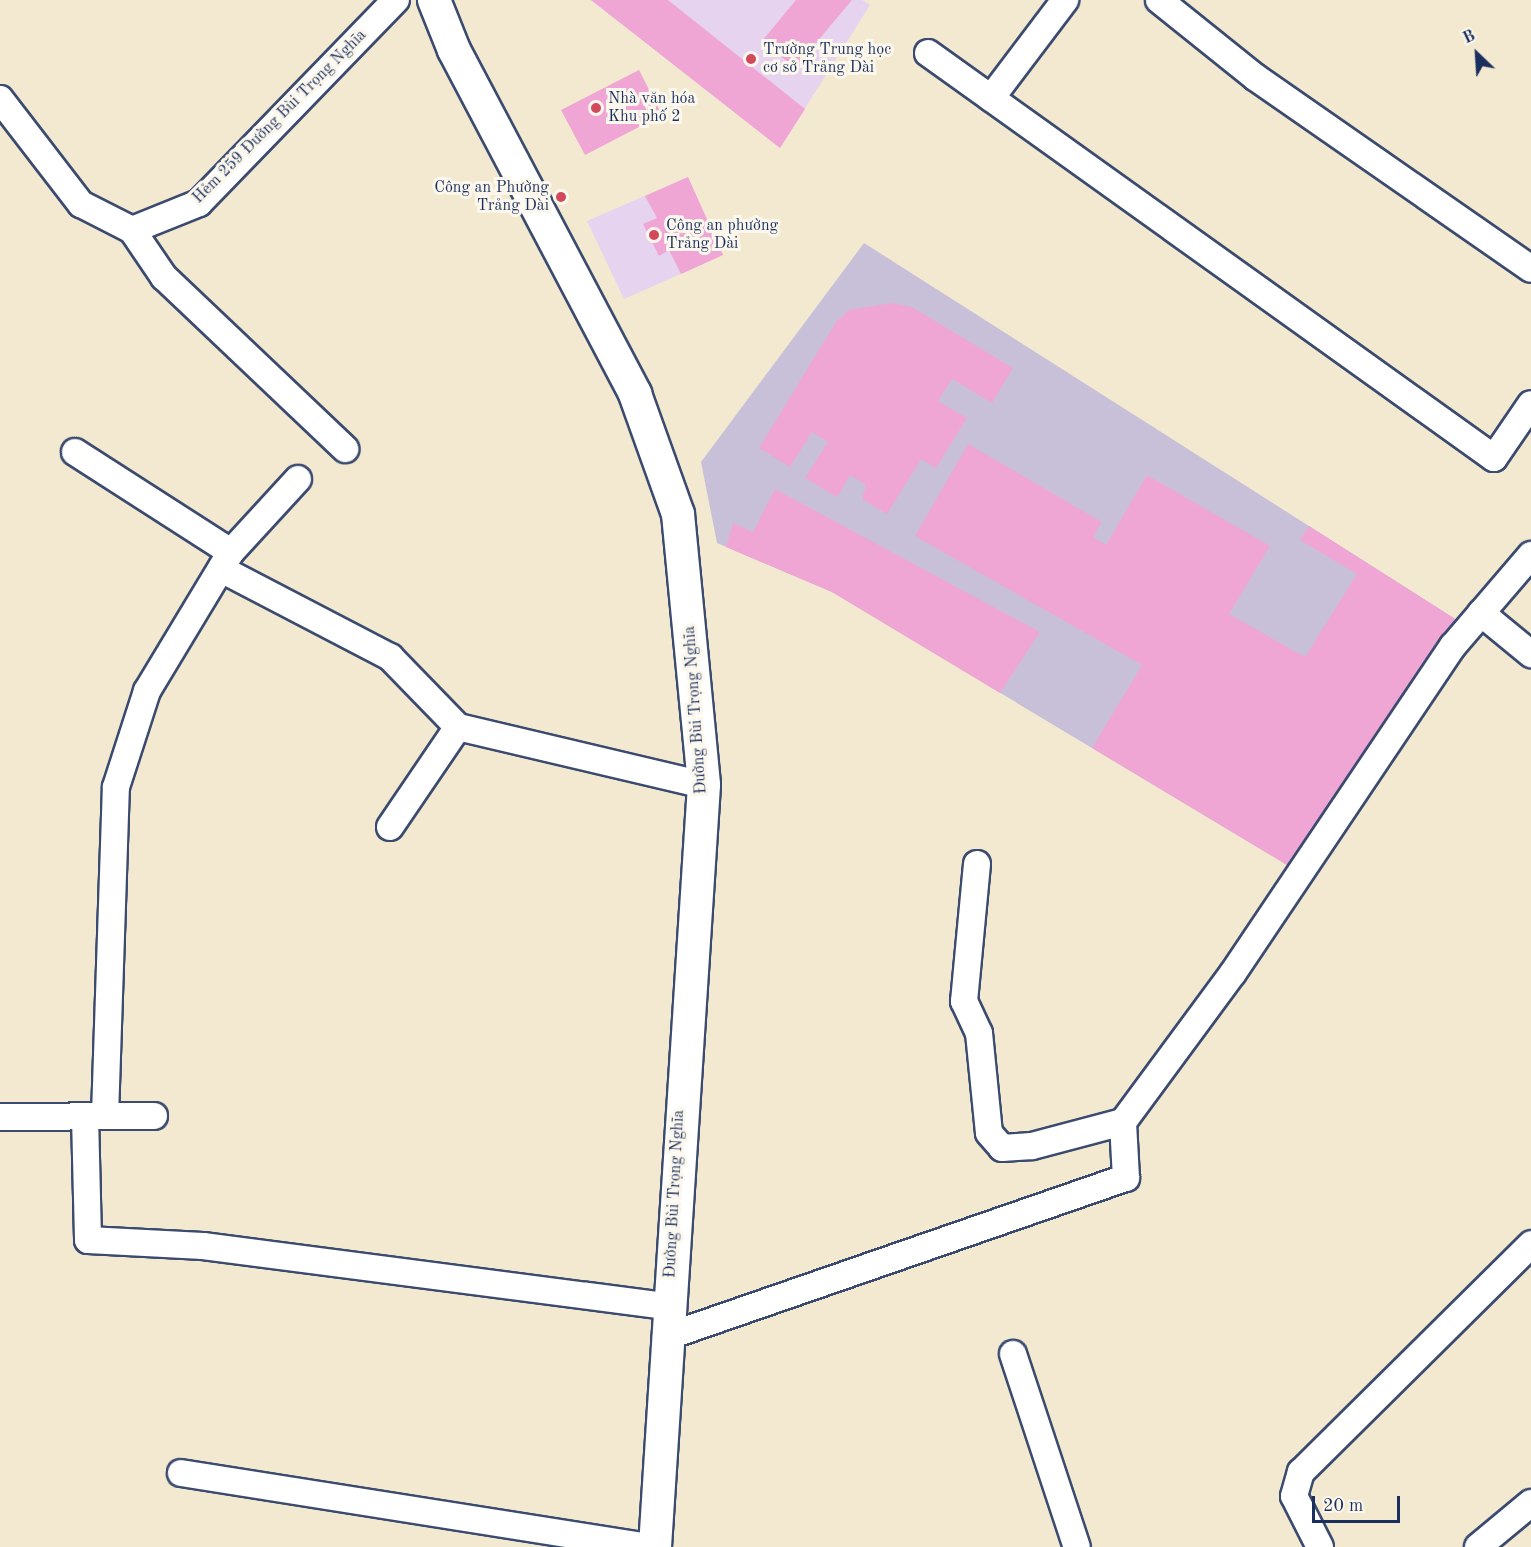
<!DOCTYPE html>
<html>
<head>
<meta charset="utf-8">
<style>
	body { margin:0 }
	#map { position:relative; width:1531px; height:1547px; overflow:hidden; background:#f3e9d0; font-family:"Old Standard TT",serif }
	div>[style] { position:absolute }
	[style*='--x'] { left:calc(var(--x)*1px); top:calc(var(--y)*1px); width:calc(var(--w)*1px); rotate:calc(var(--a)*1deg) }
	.built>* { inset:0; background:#e6d3f0 }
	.industrial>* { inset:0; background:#c8c0d8 }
	.building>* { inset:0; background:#efa6d5 }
	.roads { filter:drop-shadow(2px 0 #3b4b6f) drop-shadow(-2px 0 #3b4b6f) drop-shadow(0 2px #3b4b6f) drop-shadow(0 -2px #3b4b6f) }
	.minor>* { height:26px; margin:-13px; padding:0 13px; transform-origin:13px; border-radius:13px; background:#fff }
	.tertiary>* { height:32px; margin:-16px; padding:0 16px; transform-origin:16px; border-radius:16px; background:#fff }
	.dots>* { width:16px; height:16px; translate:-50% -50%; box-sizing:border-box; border:3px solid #fbf7ec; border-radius:50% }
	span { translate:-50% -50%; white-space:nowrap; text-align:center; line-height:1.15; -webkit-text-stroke:6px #fbf7ec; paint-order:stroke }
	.poi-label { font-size:16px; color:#1b2f5e }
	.left { translate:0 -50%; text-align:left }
	.right { translate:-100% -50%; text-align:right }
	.street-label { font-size:16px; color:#1b2f5e }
	.north { position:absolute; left:1447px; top:24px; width:60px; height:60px; -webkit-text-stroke:4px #fbf7ec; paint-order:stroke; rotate:335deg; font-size:16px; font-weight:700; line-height:24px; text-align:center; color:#1b2f5e }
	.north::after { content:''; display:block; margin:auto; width:21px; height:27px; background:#1b2f5e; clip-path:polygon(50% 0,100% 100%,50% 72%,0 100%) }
	.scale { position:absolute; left:1312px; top:1496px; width:88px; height:27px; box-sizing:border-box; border:3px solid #1b2f5e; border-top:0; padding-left:8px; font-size:18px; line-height:21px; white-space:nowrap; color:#1b2f5e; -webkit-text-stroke:4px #fbf7ec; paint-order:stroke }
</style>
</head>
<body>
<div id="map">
	<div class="built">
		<i style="clip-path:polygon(591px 0,862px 0,870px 5px,780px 148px)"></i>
		<i style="clip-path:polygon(688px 177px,723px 255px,624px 299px,587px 221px)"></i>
	</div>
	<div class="industrial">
		<i style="clip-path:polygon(864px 243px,1460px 622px,1292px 868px,832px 592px,717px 543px,701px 462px)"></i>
	</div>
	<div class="building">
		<i style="clip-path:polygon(591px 0,668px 0,805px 109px,780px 148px)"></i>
		<i style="clip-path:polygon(796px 0,852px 0,795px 68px,762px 41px)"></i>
		<i style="clip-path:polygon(639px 70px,662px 115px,585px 155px,561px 110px)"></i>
		<i style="clip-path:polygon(688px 177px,723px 255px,681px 274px,669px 250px,659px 256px,643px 224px,657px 218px,645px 196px)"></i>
		<i style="clip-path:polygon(891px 303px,912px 307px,1013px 368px,992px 403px,952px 379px,938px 401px,967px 418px,936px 468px,921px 459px,887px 514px,862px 499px,866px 485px,850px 475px,837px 497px,805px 478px,828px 442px,812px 432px,790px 467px,759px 448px,836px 322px,849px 310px)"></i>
		<i style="clip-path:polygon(968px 444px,1102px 522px,1093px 537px,1106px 545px,1147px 475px,1270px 546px,1229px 614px,1305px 657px,1357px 574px,1300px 540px,1309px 526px,1460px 622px,1292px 868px,1092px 748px,1142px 665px,915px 536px)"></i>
		<i style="clip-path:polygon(775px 489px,1040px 632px,1000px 693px,832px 592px,726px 547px,733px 523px,753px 532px)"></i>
	</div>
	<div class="roads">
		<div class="minor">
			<i style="--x:1159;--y:0;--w:123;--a:38.7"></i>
			<i style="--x:1255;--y:77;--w:336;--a:34.8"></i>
			<i style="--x:928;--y:53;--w:696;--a:35.59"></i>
			<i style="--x:1494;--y:458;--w:65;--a:-55.6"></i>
			<i style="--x:991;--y:98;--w:123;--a:-52.9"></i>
			<i style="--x:0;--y:99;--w:133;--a:52.4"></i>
			<i style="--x:81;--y:204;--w:57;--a:27"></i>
			<i style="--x:132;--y:230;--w:72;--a:-21.9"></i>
			<i style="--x:199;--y:203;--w:283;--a:-45.9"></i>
			<i style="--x:132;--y:230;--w:57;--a:55.8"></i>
			<i style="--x:164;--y:277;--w:250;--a:43.5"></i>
			<i style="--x:75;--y:452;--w:185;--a:32.7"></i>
			<i style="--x:221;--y:569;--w:191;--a:27.5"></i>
			<i style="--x:390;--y:657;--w:98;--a:45.8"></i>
			<i style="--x:458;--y:727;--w:253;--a:13.3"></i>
			<i style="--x:1481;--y:613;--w:65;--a:39.4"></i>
			<i style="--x:390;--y:827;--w:121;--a:-55.8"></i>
			<i style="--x:977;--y:864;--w:138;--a:95.4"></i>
			<i style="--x:964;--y:1001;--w:35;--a:65"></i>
			<i style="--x:979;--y:1033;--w:100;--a:84.3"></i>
			<i style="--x:989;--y:1133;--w:20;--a:49"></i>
			<i style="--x:1002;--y:1148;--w:30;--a:-4"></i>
			<i style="--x:1032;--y:1146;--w:94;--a:-14.8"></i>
			<i style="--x:85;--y:1116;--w:124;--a:88.6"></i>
			<i style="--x:88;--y:1240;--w:115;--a:3"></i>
			<i style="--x:203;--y:1246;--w:469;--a:7.4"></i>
			<i style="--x:105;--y:1116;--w:329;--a:-88.1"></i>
			<i style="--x:116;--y:787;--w:101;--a:-72.1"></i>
			<i style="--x:147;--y:691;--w:162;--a:-58.9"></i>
			<i style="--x:231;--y:552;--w:99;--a:-47.5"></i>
			<i style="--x:0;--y:1117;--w:154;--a:-0.4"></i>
			<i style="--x:666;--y:1337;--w:487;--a:-19.1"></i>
			<i style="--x:1126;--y:1178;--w:56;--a:-93.1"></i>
			<i style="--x:1123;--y:1122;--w:185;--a:-53.6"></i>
			<i style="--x:1233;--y:973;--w:394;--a:-56.1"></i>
			<i style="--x:1453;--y:646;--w:120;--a:-49.4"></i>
			<i style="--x:1013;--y:1354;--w:203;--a:71.7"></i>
			<i style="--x:181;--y:1473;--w:474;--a:9"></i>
			<i style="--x:1320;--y:1547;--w:57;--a:-117"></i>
			<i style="--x:1294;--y:1496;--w:25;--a:-74"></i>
			<i style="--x:1301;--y:1472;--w:324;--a:-44.7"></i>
			<i style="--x:1478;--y:1547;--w:69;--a:-39.7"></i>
		</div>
		<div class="tertiary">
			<i style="--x:434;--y:0;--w:54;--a:68.2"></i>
			<i style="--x:454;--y:50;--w:389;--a:62.2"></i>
			<i style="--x:635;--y:394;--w:127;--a:70.3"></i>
			<i style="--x:678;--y:514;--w:272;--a:84.5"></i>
			<i style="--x:704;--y:785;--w:764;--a:93.68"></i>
		</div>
	</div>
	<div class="dots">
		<i style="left:751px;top:59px;background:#d1495b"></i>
		<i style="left:596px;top:108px;background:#d1495b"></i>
		<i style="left:561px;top:197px;background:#d1495b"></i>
		<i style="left:654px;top:235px;background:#d1495b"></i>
	</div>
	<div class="poi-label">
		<span class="left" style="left:763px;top:59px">Trường Trung học<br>cơ sở Trảng Dài</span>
		<span class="left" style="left:608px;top:108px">Nhà văn hóa<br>Khu phố 2</span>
		<span class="right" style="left:549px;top:197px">Công an Phường<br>Trảng Dài</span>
		<span class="left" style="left:666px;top:235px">Công an phường<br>Trảng Dài</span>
	</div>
	<div class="street-label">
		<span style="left:280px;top:117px;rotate:-45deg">Hẻm 259 Đường Bùi Trọng Nghĩa</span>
		<span style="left:696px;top:710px;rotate:-94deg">Đường Bùi Trọng Nghĩa</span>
		<span style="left:675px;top:1194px;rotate:-87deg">Đường Bùi Trọng Nghĩa</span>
	</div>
	<div class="north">B</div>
	<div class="scale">20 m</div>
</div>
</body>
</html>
